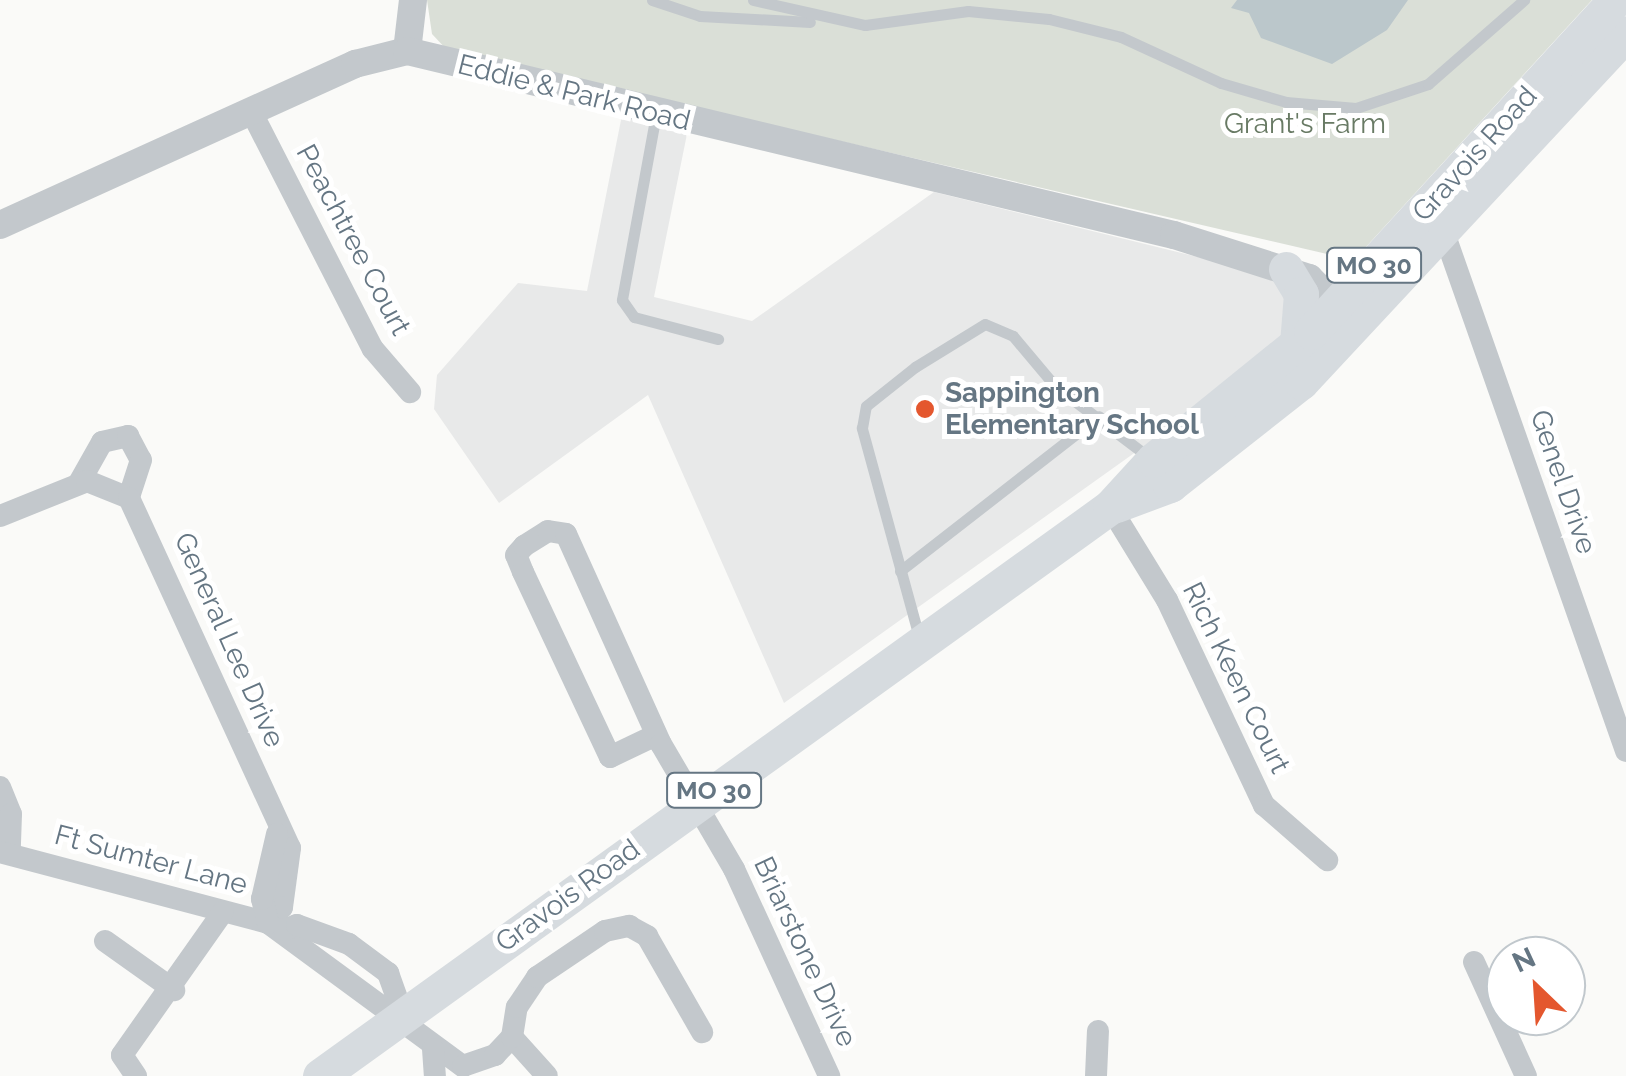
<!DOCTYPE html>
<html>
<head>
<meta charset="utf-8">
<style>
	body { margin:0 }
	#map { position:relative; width:1626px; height:1076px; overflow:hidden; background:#fafaf8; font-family:Raleway,sans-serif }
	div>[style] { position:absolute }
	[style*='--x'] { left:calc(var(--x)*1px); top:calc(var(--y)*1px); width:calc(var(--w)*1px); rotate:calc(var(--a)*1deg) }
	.built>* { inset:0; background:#e8e9e9 }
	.green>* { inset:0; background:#dadfd7 }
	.water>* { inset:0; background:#bbc7cb }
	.service>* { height:11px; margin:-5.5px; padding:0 5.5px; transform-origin:5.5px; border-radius:5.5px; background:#c3c8cc }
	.minor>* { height:22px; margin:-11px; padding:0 11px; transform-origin:11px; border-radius:11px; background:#c3c8cc }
	.tertiary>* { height:28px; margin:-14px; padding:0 14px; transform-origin:14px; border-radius:14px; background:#c3c8cc }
	.primary>* { height:35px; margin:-17.5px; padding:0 17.5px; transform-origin:17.5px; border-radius:17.5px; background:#d6dbdf }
	.dots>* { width:28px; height:28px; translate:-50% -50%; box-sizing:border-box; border:5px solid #fff; border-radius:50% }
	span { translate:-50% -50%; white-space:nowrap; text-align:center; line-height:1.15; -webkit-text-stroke:10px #fff; paint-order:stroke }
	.shield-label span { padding:2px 8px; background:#fff; border:2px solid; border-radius:8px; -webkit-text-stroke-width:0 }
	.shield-label { font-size:25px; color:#657683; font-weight:700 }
	.street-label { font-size:28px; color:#657683 }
	.park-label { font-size:28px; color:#687a64 }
	.poi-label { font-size:28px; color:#657683; font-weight:700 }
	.left { translate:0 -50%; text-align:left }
	.north { position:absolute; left:1486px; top:936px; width:100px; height:100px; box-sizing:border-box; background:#fff; border:2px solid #c1c8cd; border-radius:50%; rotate:335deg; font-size:28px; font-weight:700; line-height:40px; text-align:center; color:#657683 }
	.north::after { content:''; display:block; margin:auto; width:35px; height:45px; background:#e4572e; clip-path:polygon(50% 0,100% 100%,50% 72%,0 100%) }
</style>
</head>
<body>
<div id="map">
	<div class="built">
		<i style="clip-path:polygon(622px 115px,687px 134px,654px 297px,752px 321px,934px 192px,1279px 277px,1291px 297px,1283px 335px,1196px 409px,784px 703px,648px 395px,499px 503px,434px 409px,437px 375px,518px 283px,587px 291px)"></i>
	</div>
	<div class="green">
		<i style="clip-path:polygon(427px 0,1592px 0,1365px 248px,1340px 257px,447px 50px,432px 34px)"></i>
	</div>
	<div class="water">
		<i style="clip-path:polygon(1237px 0,1408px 0,1387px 30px,1332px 64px,1261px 38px,1249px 13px,1231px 8px)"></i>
	</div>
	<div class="service">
		<i style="--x:652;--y:0;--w:51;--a:18.4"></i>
		<i style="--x:700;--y:16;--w:110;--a:3.1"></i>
		<i style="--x:753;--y:0;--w:115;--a:12.6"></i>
		<i style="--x:865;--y:25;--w:104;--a:-7.7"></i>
		<i style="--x:968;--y:11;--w:81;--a:5.6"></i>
		<i style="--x:1049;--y:19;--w:74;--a:14"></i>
		<i style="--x:1121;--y:37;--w:110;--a:24.7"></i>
		<i style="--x:1221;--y:83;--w:68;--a:16.3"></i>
		<i style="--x:1286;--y:102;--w:70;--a:4.9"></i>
		<i style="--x:1356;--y:108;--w:76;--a:-18.4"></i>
		<i style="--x:1428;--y:84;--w:128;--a:-41.2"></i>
		<i style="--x:656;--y:114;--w:189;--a:100.4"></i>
		<i style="--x:622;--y:300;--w:21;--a:55"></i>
		<i style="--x:634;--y:317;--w:87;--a:14.7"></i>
		<i style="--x:900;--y:571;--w:252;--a:-37.9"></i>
		<i style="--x:919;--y:637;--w:217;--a:-105.3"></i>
		<i style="--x:862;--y:428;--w:22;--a:-80"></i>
		<i style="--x:866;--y:406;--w:63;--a:-38.5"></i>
		<i style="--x:915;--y:367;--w:82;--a:-31.6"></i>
		<i style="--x:985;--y:324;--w:30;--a:23"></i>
		<i style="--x:1013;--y:336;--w:65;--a:50"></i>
		<i style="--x:1055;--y:386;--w:121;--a:37.2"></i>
	</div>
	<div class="minor">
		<i style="--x:251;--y:111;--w:267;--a:62.9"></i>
		<i style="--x:373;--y:349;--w:57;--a:49.3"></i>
		<i style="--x:1444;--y:233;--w:549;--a:70.64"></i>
		<i style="--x:79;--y:483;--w:47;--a:-60.7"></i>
		<i style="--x:102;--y:442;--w:27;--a:-13"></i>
		<i style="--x:128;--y:436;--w:27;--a:62"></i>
		<i style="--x:141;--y:460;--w:40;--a:108"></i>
		<i style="--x:1110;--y:507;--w:109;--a:58.5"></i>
		<i style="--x:1167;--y:600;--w:227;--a:64.7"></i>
		<i style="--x:1264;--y:805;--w:84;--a:41.1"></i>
		<i style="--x:0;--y:516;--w:94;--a:-21.9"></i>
		<i style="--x:87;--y:481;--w:45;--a:22"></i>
		<i style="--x:129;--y:498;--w:385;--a:65.3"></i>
		<i style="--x:290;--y:848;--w:60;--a:97.7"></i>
		<i style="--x:282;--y:907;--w:21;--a:131"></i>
		<i style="--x:656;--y:735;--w:51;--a:154.4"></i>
		<i style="--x:610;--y:757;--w:204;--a:-115.2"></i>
		<i style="--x:523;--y:572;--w:18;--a:-112"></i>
		<i style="--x:516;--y:555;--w:12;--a:-48"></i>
		<i style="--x:524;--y:546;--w:28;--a:-32"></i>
		<i style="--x:548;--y:531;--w:18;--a:9"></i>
		<i style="--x:566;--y:534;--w:230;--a:65.7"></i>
		<i style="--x:661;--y:744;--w:145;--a:59.7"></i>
		<i style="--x:734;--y:869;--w:228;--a:65.3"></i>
		<i style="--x:0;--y:787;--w:29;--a:68"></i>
		<i style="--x:11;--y:814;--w:38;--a:92"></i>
		<i style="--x:0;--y:852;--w:277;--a:14.8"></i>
		<i style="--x:268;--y:923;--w:242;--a:36.3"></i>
		<i style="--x:463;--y:1066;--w:34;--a:-19"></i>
		<i style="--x:495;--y:1055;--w:25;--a:-47"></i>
		<i style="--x:512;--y:1037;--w:52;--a:48.1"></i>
		<i style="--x:268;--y:923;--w:25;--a:-104"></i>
		<i style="--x:262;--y:899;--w:67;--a:-77"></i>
		<i style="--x:285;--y:930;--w:13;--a:-23"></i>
		<i style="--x:297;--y:925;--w:55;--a:20.1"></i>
		<i style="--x:349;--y:944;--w:49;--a:36.6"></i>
		<i style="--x:388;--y:973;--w:45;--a:70.3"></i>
		<i style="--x:105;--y:941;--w:85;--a:35.4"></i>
		<i style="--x:1474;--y:962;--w:125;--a:65.5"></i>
		<i style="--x:512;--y:1037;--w:30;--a:-81"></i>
		<i style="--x:517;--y:1007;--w:36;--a:-56"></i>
		<i style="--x:537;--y:977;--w:82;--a:-34.1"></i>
		<i style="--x:605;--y:931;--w:25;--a:-12"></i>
		<i style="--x:629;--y:926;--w:21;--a:29"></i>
		<i style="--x:647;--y:936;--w:111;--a:60.2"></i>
		<i style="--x:433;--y:1049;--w:27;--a:86"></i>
		<i style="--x:136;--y:1076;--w:25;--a:-124"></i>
		<i style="--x:122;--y:1055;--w:175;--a:-54.8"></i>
		<i style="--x:1096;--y:1076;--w:45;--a:-87.5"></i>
	</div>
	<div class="tertiary">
		<i style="--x:407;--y:51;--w:51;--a:-83.3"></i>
		<i style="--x:0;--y:225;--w:390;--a:-24.4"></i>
		<i style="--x:355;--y:64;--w:54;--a:-14"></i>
		<i style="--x:407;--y:51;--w:789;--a:13.49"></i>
		<i style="--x:1174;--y:235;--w:142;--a:17.7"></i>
		<i style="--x:1309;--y:278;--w:58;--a:45"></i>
	</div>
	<div class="primary">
		<i style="--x:1286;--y:269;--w:29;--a:59"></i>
		<i style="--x:1301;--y:294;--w:50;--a:94.6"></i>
		<i style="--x:1116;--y:505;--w:58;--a:-20.3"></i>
		<i style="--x:1170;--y:485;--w:167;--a:-38.2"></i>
		<i style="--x:1301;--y:382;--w:477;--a:-47"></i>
		<i style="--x:320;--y:1076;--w:974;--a:-35.76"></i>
		<i style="--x:1110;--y:507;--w:64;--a:-47.5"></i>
		<i style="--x:1153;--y:460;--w:203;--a:-39"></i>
		<i style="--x:1311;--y:332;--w:450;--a:-47.5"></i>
	</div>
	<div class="dots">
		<i style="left:925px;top:409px;background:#e4572e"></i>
	</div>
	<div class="shield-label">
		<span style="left:1374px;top:265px">MO 30</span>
		<span style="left:714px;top:790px">MO 30</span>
	</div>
	<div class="street-label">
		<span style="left:574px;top:93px;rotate:14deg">Eddie &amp; Park Road</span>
		<span style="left:1475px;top:154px;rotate:-48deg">Gravois Road</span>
		<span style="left:353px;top:240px;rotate:62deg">Peachtree Court</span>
		<span style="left:1563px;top:482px;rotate:71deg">Genel Drive</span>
		<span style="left:229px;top:640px;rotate:66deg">General Lee Drive</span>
		<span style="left:1236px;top:678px;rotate:64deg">Rich Keen Court</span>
		<span style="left:151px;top:860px;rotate:15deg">Ft Sumter Lane</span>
		<span style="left:568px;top:896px;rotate:-36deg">Gravois Road</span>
		<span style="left:805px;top:952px;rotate:65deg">Briarstone Drive</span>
	</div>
	<div class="park-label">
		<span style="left:1305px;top:124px">Grant's Farm</span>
	</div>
	<div class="poi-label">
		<span class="left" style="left:945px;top:409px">Sappington<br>Elementary School</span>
	</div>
	<div class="north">N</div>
</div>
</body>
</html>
